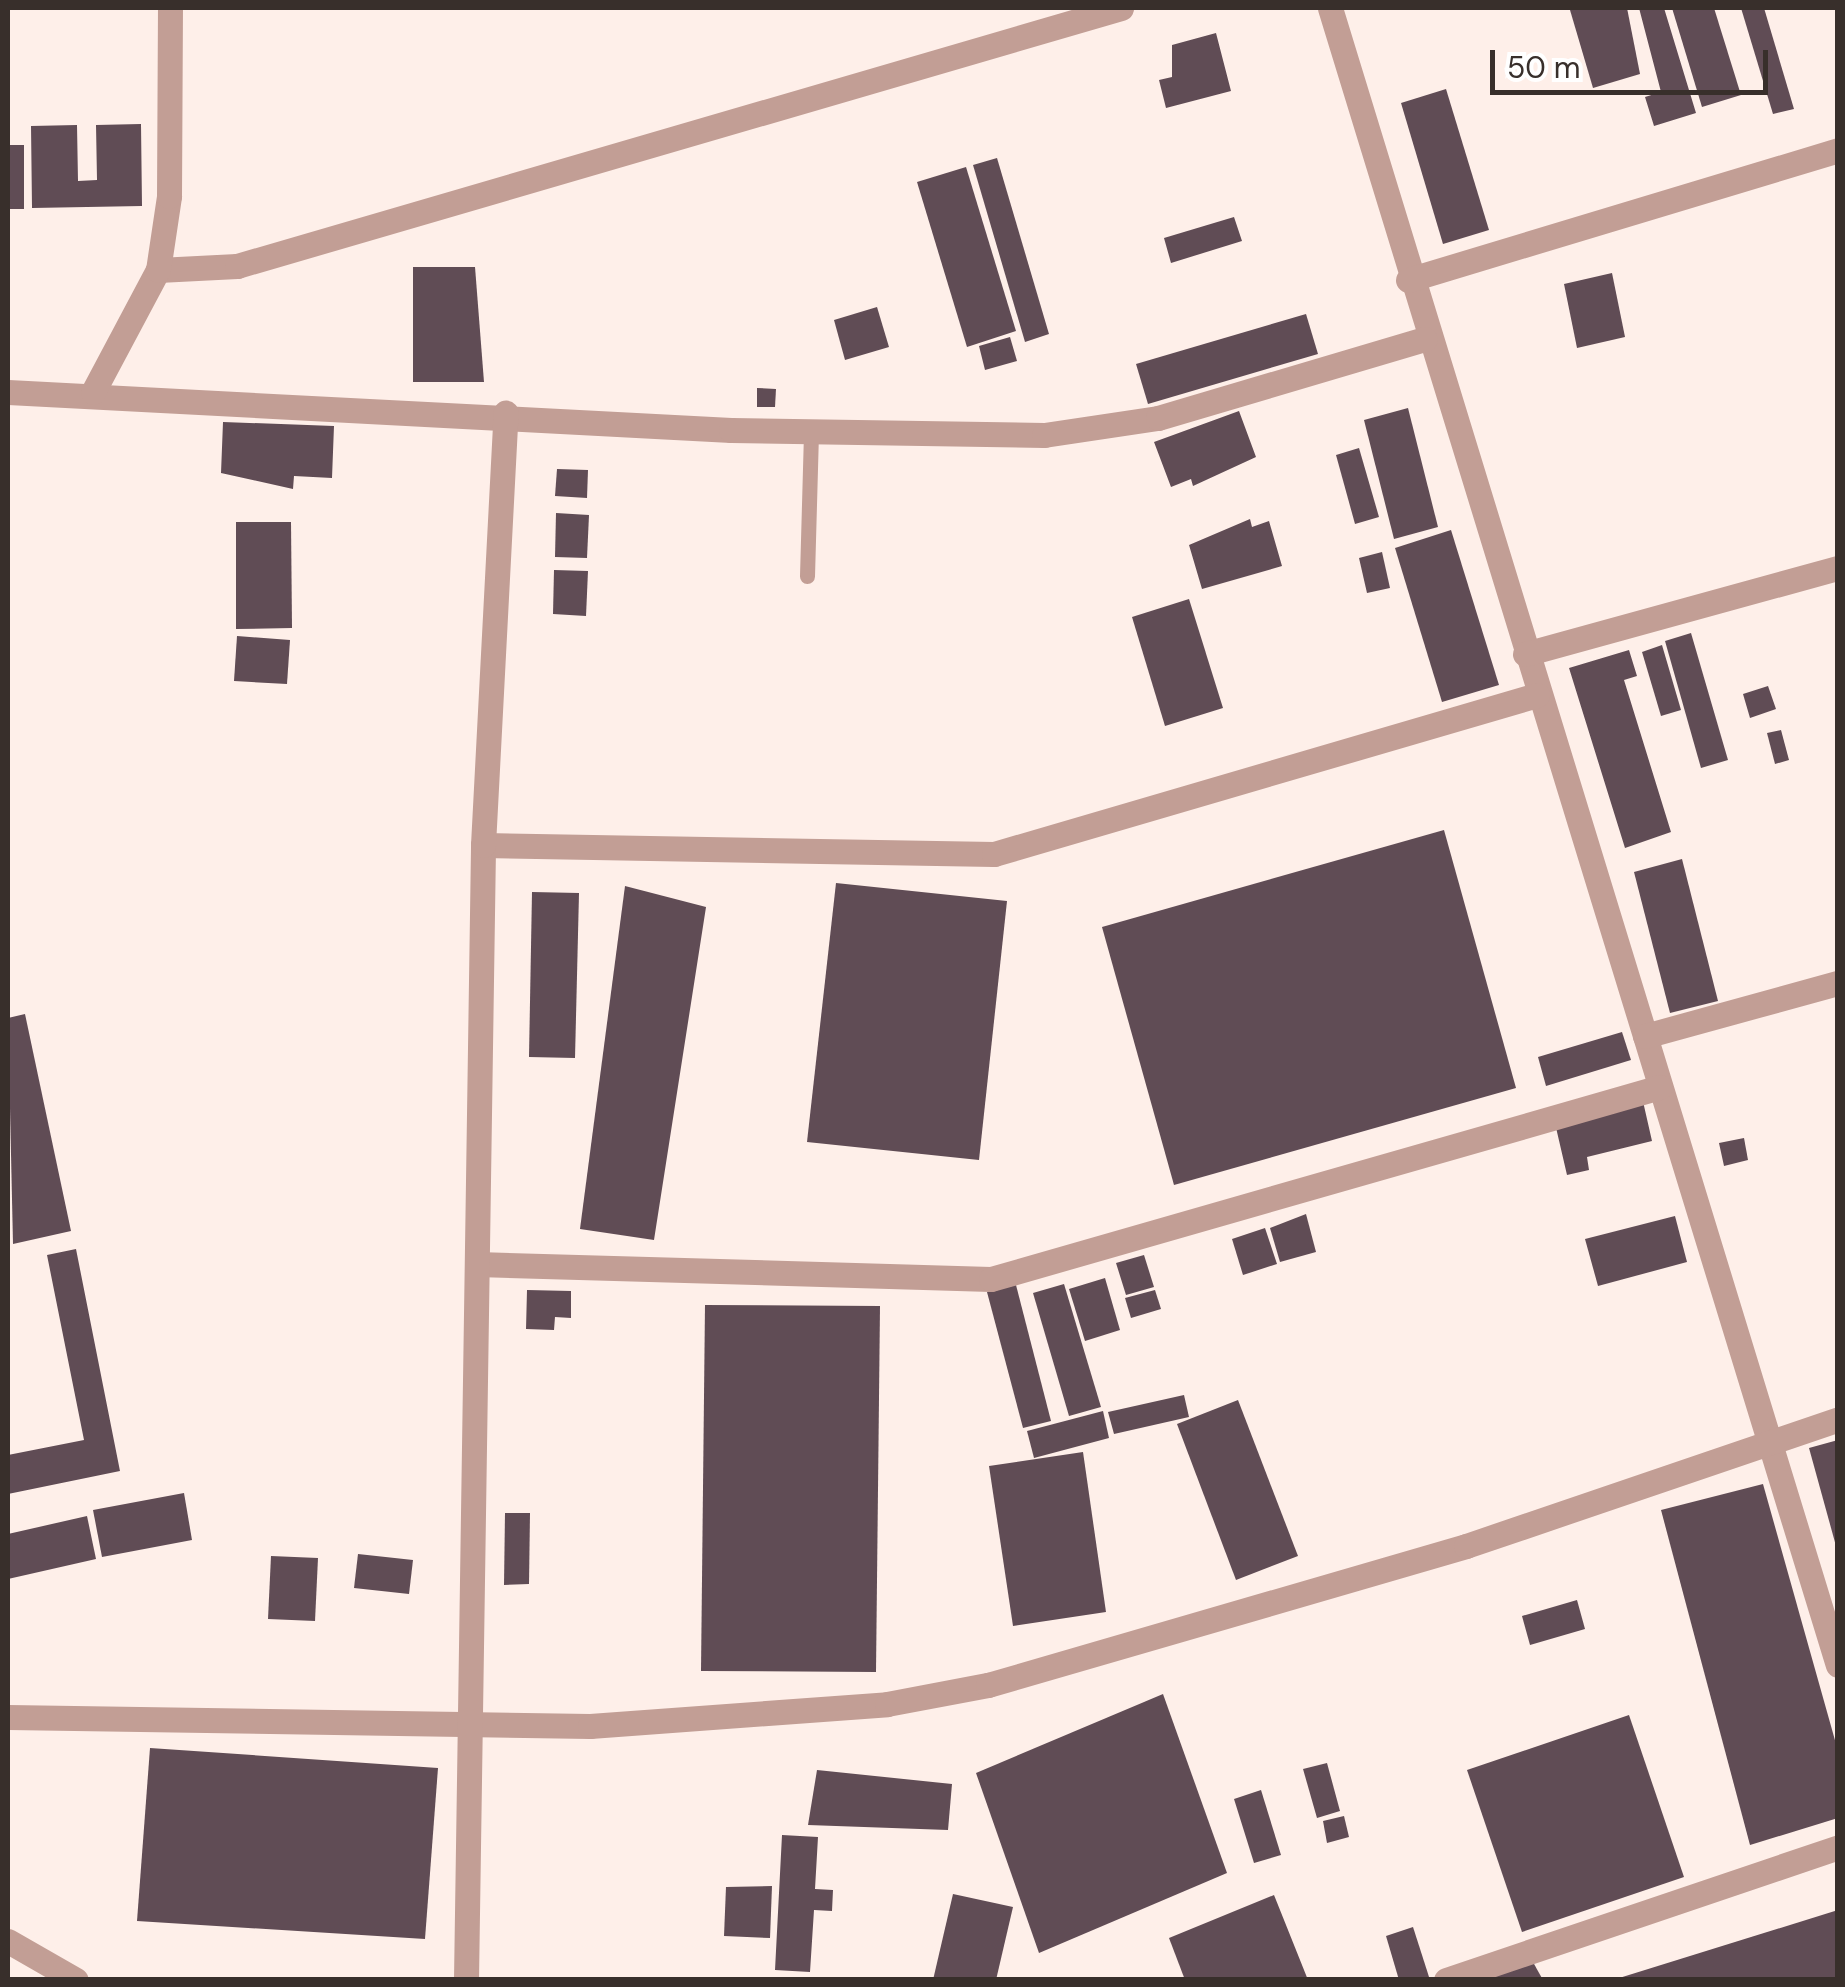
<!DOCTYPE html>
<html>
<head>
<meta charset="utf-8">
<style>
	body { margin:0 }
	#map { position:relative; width:1845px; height:1987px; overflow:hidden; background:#feefe9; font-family:"DM Sans",sans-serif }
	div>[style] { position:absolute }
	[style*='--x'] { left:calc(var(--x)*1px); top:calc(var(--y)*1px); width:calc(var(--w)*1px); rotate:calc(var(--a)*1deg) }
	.building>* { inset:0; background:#604c55 }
	.lane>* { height:15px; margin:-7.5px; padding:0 7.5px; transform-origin:7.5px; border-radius:7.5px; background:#c29e95 }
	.street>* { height:25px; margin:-12.5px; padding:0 12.5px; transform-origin:12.5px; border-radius:12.5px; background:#c29e95 }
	span { translate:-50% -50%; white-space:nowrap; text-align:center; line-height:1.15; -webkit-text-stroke:10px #fff; paint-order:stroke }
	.frame { position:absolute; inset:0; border:10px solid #382f2b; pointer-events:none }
	.scale { position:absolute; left:1490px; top:50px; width:278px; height:45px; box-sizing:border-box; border:5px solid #382f2b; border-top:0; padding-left:12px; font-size:30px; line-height:35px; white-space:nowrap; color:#382f2b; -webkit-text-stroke:8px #fff; paint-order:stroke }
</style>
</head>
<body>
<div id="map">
	<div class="building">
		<i style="clip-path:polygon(1578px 8px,1627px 8px,1640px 74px,1593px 88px,1570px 10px)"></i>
		<i style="clip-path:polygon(1639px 8px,1664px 8px,1696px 113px,1654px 126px,1645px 97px,1661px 92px)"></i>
		<i style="clip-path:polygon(1672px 8px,1714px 8px,1741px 95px,1702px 107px)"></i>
		<i style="clip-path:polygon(1741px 8px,1764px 8px,1794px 109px,1773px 114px)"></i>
		<i style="clip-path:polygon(1216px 33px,1231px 91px,1166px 108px,1159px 80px,1172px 77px,1172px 45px)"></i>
		<i style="clip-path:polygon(1446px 89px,1489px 230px,1443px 244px,1401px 103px)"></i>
		<i style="clip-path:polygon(141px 124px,142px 206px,32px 208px,31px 126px,77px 125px,78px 181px,97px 180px,96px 125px)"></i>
		<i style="clip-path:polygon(8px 145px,24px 145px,24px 209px,8px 209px)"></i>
		<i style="clip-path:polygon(997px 158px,1049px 334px,1025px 342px,973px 165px)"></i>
		<i style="clip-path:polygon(966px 167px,1016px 331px,967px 347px,917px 182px)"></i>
		<i style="clip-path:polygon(1234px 217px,1242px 241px,1171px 263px,1164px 238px)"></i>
		<i style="clip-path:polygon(413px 267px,475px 267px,484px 382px,413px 382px)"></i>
		<i style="clip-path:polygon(1612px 273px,1625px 337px,1577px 348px,1564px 284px)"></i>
		<i style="clip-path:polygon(877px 307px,889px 347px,845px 360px,834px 320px)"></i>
		<i style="clip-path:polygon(1306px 314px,1318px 354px,1148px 404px,1136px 364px)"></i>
		<i style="clip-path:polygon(1010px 337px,1017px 361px,985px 370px,979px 346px)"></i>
		<i style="clip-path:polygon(757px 388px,776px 389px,775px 407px,757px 407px)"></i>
		<i style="clip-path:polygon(1408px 408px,1438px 527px,1394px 539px,1364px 420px)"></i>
		<i style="clip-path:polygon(1239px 411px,1256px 457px,1193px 486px,1191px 479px,1171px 487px,1154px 442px)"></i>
		<i style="clip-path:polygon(223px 422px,334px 426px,332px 478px,294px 476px,293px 489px,221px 473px)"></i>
		<i style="clip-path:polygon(1359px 448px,1379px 517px,1355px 524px,1336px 455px)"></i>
		<i style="clip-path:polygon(557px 469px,588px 470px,587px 498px,555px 496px)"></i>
		<i style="clip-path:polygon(556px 513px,589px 515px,587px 558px,555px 557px)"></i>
		<i style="clip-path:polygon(1250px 519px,1252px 527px,1269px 521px,1282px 566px,1202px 589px,1189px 545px)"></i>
		<i style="clip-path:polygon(236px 522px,291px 522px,292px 628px,236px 629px)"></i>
		<i style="clip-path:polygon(1451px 530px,1499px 685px,1442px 702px,1395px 548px)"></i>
		<i style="clip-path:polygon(1382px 552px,1390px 588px,1367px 593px,1359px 558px)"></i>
		<i style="clip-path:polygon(554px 570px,588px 571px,586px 616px,553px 614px)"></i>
		<i style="clip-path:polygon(1189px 599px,1223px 708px,1165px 726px,1132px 617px)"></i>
		<i style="clip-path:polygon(1691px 633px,1728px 760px,1701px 768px,1665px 641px)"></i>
		<i style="clip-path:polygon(237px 636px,290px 640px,287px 684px,234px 681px)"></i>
		<i style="clip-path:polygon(1662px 645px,1681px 710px,1661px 716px,1642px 652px)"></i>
		<i style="clip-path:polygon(1629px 650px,1637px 676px,1624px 680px,1671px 832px,1625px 848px,1569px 668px)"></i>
		<i style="clip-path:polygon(1768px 686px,1776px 709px,1750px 718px,1743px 694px)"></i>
		<i style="clip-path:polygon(1781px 730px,1789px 760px,1775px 764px,1767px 733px)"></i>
		<i style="clip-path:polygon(1444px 830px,1516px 1088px,1174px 1185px,1102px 927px)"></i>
		<i style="clip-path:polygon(1682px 859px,1718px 1001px,1670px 1013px,1634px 872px)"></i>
		<i style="clip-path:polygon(836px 883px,1007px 901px,979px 1160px,807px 1142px)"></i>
		<i style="clip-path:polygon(625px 886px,706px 907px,654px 1240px,580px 1229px)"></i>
		<i style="clip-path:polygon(532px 892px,579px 893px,575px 1058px,529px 1057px)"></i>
		<i style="clip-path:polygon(25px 1014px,71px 1231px,13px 1244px,8px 1018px)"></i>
		<i style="clip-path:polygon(1622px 1032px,1631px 1060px,1546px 1086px,1538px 1057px)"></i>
		<i style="clip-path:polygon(1642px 1097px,1652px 1141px,1587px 1157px,1589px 1170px,1567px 1175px,1554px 1119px)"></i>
		<i style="clip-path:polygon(1744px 1138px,1748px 1160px,1724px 1166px,1719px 1143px)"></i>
		<i style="clip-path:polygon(1306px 1214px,1316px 1252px,1280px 1262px,1270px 1228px)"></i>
		<i style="clip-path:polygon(1675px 1216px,1687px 1262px,1598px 1286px,1585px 1239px)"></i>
		<i style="clip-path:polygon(1265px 1228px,1277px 1264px,1243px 1275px,1232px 1239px)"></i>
		<i style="clip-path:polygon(76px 1249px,120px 1471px,8px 1494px,8px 1455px,84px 1440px,47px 1255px)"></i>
		<i style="clip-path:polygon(1144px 1255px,1154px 1287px,1126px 1295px,1116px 1263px)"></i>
		<i style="clip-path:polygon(1105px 1278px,1120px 1330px,1085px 1341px,1069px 1289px)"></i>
		<i style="clip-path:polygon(1064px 1284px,1101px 1407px,1069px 1416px,1033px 1293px)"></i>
		<i style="clip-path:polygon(1016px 1285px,1051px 1421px,1023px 1428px,987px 1292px)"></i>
		<i style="clip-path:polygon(527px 1290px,571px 1291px,571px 1318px,555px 1317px,554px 1330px,526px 1329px)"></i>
		<i style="clip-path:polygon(1155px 1290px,1161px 1309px,1131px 1318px,1125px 1298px)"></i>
		<i style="clip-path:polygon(705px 1305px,880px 1306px,876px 1672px,701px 1671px)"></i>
		<i style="clip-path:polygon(1184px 1395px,1189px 1417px,1114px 1434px,1108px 1412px)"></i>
		<i style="clip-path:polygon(1238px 1400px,1298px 1556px,1236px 1580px,1177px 1424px)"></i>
		<i style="clip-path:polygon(1103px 1411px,1109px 1438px,1034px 1458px,1027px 1431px)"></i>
		<i style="clip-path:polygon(1838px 1440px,1838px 1546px,1836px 1546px,1809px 1448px)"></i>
		<i style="clip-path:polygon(1083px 1452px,1106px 1612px,1013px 1626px,989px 1466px)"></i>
		<i style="clip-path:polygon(1763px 1484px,1838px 1751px,1838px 1818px,1750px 1845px,1661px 1510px)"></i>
		<i style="clip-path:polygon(184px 1493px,192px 1540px,102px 1557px,93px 1510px)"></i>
		<i style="clip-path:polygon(505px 1513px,530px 1513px,529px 1584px,504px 1585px)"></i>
		<i style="clip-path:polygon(87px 1516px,96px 1559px,8px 1579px,8px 1534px)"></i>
		<i style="clip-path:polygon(358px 1554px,413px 1560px,409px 1594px,354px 1588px)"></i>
		<i style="clip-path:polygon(271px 1556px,318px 1558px,315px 1621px,268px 1619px)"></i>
		<i style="clip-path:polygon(1577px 1600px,1585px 1629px,1530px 1645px,1522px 1616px)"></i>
		<i style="clip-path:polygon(1163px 1694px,1227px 1873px,1039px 1953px,976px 1773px)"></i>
		<i style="clip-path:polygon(1629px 1715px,1684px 1877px,1522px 1932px,1467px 1770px)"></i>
		<i style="clip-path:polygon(150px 1748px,438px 1768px,425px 1939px,137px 1921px)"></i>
		<i style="clip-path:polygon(1327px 1763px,1340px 1811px,1317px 1818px,1303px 1769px)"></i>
		<i style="clip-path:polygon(817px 1770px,952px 1784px,948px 1830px,808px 1825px)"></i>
		<i style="clip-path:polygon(1261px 1790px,1281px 1855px,1254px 1863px,1234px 1799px)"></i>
		<i style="clip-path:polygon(1344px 1816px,1349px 1837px,1327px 1843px,1323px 1821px)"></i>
		<i style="clip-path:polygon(782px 1835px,818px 1837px,815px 1889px,833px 1890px,832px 1911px,814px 1910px,810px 1972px,775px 1970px)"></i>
		<i style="clip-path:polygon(772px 1886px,770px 1938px,724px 1936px,726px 1887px)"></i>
		<i style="clip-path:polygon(953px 1894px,1013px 1907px,996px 1980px,933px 1980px)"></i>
		<i style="clip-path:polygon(1274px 1895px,1308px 1980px,1185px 1980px,1169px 1938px)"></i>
		<i style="clip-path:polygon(1838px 1910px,1838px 1980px,1616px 1980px,1616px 1979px)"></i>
		<i style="clip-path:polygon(1413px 1927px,1430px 1980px,1399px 1980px,1386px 1936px)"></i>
		<i style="clip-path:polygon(1529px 1955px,1543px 1980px,1487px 1980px)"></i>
	</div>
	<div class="lane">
		<i style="--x:807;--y:576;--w:145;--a:-88.4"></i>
	</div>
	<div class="street">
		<i style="--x:1330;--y:8;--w:1733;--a:72.96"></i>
		<i style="--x:158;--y:270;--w:79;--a:-2.9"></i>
		<i style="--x:237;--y:266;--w:921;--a:-16.27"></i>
		<i style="--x:1408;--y:280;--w:449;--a:-16.8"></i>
		<i style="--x:8;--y:392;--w:724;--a:3.01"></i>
		<i style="--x:731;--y:430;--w:313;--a:0.9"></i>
		<i style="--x:1044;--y:435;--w:115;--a:-8.5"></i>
		<i style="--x:1158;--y:418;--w:278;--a:-16.5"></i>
		<i style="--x:93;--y:392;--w:138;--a:-62"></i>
		<i style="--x:158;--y:270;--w:75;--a:-81.5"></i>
		<i style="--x:169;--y:196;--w:188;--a:-89.7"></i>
		<i style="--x:1525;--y:654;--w:325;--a:-15.4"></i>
		<i style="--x:483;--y:845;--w:511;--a:1.01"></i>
		<i style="--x:994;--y:854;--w:566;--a:-16.32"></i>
		<i style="--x:1645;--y:1036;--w:200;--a:-15.4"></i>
		<i style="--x:477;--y:1264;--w:514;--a:1.67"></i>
		<i style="--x:991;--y:1279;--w:696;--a:-16.01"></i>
		<i style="--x:8;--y:1717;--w:582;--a:0.89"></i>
		<i style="--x:590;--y:1726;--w:298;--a:-4.2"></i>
		<i style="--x:887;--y:1704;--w:103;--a:-10.7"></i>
		<i style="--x:988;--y:1685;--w:498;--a:-16.2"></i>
		<i style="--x:1466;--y:1546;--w:393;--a:-18.8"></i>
		<i style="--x:8;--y:1941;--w:78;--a:29.8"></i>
		<i style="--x:466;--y:1980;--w:1135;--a:-89.14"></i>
		<i style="--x:483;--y:845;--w:433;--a:-87"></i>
		<i style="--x:1446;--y:1980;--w:414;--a:-18.7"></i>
	</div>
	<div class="frame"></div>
	<div class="scale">50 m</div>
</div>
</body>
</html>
